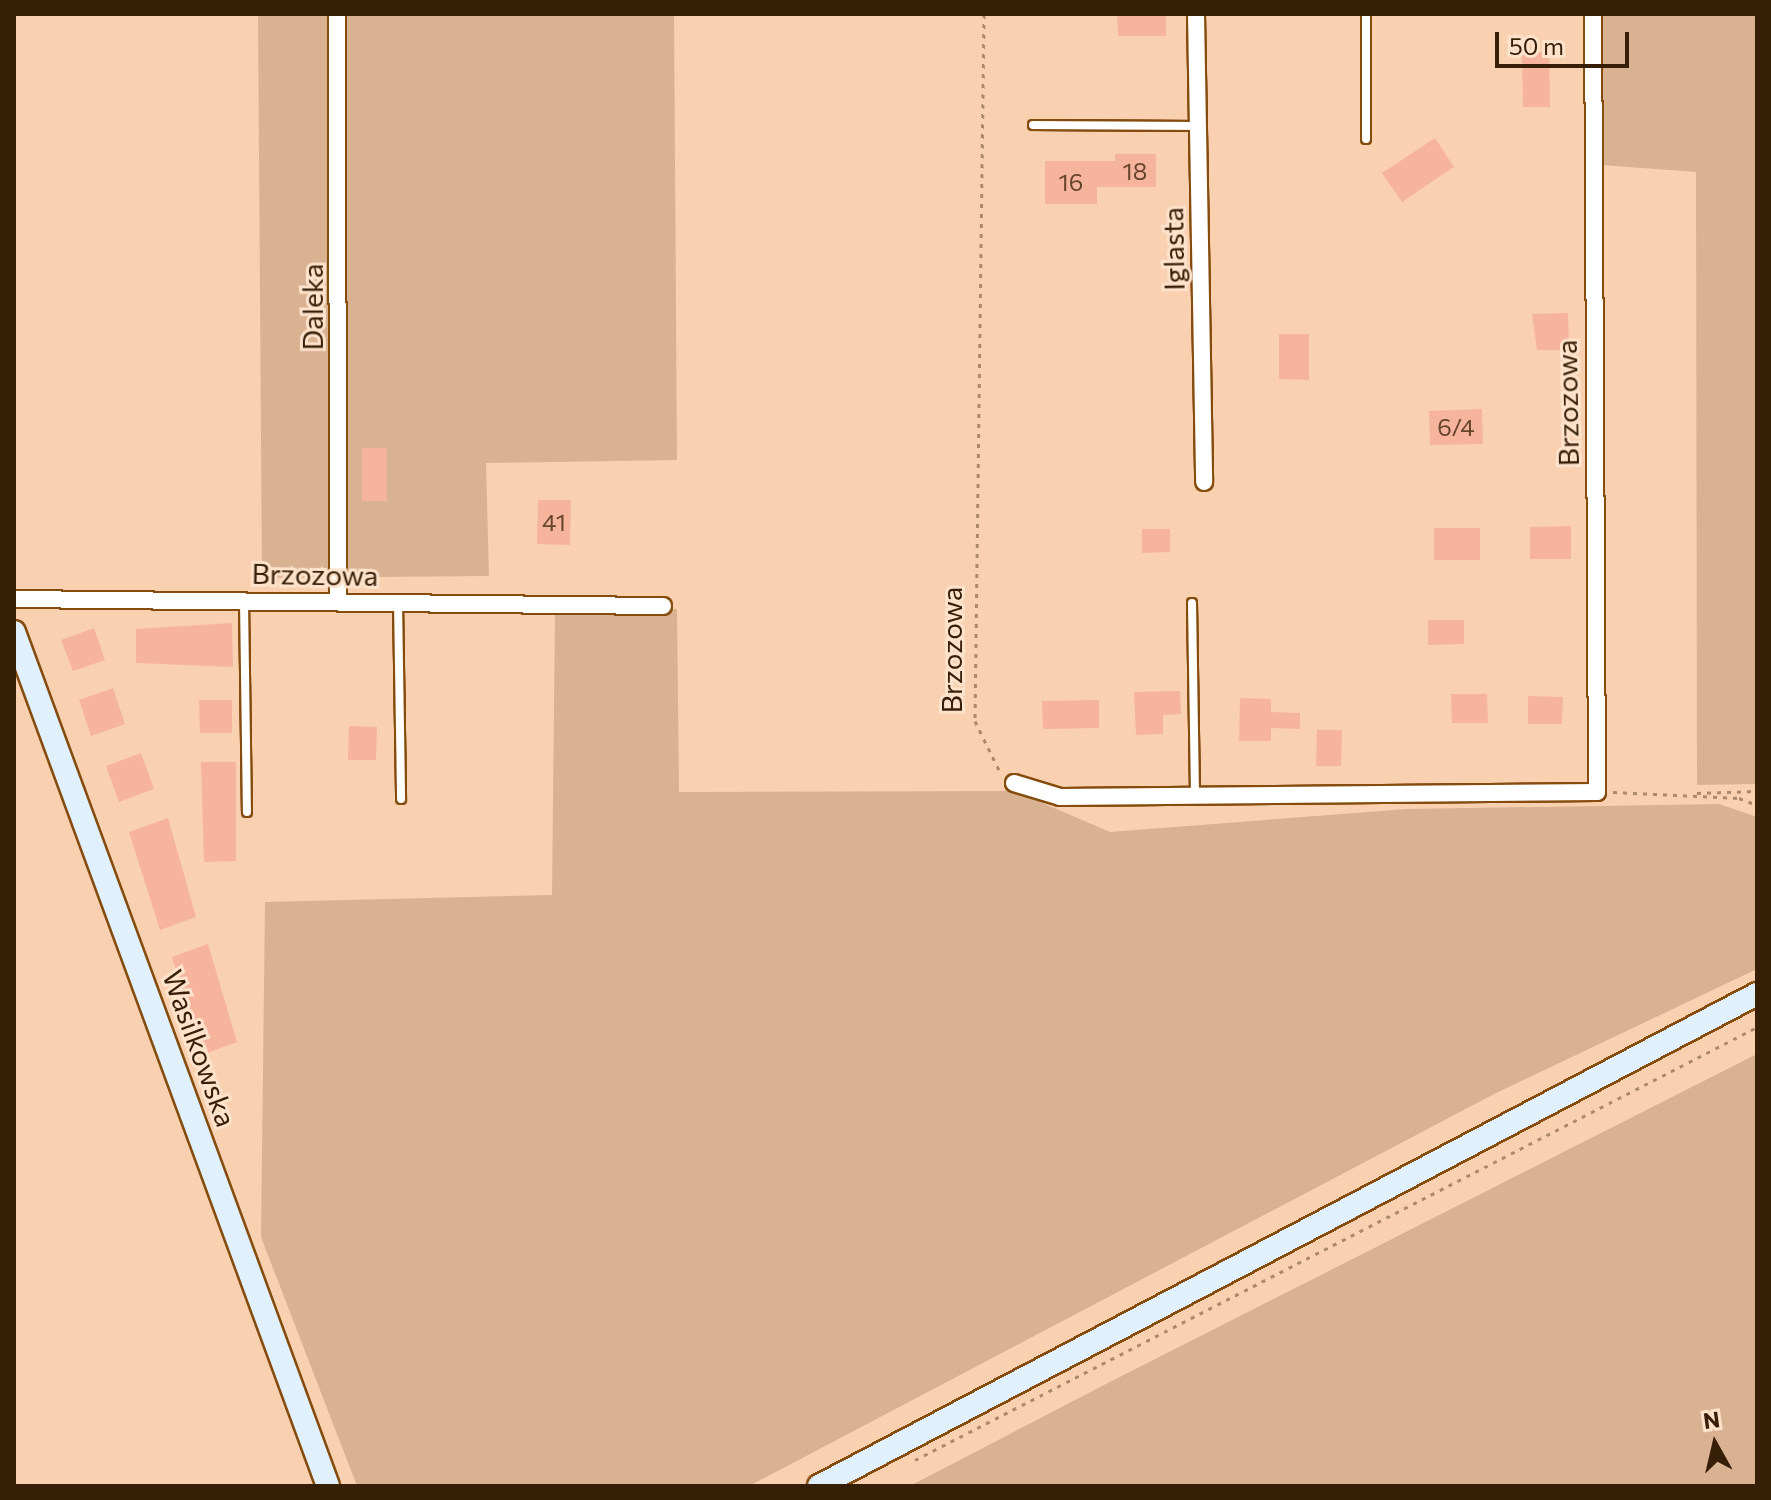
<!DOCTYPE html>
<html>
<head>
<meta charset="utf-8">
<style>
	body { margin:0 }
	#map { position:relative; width:1771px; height:1500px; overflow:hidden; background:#f9d1b1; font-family:Commissioner,sans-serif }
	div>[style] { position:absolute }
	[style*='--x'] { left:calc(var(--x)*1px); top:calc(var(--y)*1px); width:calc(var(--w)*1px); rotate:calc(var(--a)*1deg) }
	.green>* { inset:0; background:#d9b292 }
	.building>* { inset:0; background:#f6b49d }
	.path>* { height:3px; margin-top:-1.5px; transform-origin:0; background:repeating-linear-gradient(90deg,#ab896d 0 4px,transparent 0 10px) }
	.roads { filter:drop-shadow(2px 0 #854c0e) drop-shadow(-2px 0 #854c0e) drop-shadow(0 2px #854c0e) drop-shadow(0 -2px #854c0e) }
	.lane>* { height:8px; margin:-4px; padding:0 4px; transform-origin:4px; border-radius:4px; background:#fff }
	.street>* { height:16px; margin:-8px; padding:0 8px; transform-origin:8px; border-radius:8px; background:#fff }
	.secondary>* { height:22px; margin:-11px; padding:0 11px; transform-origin:11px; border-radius:11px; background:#e0f1fd }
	span { translate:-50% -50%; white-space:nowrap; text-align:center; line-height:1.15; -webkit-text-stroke:6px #fde2cc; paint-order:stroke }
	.number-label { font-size:24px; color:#67442c }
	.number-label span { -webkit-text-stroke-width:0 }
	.street-label { font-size:28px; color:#371e07 }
	.frame { position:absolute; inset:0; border:16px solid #371e07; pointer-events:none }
	.north { position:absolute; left:1675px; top:1404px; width:80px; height:80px; -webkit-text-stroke:6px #fde2cc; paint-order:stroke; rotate:352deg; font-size:22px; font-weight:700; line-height:32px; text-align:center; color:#371e07 }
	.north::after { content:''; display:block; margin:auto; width:28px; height:36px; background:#371e07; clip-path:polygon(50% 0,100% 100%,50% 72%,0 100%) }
	.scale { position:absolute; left:1495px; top:32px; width:134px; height:36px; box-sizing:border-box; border:4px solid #371e07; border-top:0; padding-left:10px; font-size:24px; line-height:28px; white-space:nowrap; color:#371e07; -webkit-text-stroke:6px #fde2cc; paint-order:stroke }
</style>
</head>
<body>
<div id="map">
	<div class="green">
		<i style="clip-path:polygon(258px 14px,674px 14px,677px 460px,486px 463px,489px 576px,262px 578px)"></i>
		<i style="clip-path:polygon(1603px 14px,1757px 14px,1757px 784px,1697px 785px,1696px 172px,1602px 165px)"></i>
		<i style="clip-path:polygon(677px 609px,679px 792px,1015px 791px,1110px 832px,1407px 809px,1719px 804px,1757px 817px,1757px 969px,1496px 1093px,749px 1486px,357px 1486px,261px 1237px,265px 902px,552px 895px,555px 612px)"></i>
		<i style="clip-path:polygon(1757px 1054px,1757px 1486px,910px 1486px,1102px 1386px)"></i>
	</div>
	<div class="building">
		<i style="clip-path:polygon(1117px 14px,1166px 14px,1166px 36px,1118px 36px)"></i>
		<i style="clip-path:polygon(1549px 52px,1550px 107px,1523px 107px,1522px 53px)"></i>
		<i style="clip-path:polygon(1435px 138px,1454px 167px,1402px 202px,1382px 173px)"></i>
		<i style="clip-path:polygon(1115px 154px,1156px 154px,1156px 187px,1097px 187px,1097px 204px,1045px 204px,1045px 161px,1115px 161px)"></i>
		<i style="clip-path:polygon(1568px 313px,1569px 350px,1537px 350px,1532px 314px)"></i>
		<i style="clip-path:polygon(1279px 334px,1309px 334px,1309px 380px,1279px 379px)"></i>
		<i style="clip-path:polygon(1482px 409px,1483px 444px,1430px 445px,1429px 411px)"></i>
		<i style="clip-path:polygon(362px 448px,387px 448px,387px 501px,362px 501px)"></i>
		<i style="clip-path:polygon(538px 500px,571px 500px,570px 545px,537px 544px)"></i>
		<i style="clip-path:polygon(1571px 526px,1571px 559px,1530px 559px,1530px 527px)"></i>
		<i style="clip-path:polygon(1434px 528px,1480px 528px,1480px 560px,1434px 560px)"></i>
		<i style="clip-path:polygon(1142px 529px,1170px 529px,1170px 552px,1142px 553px)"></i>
		<i style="clip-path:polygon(1428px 620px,1464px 620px,1464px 644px,1428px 645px)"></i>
		<i style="clip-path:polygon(232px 623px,233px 667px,136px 663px,136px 629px)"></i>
		<i style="clip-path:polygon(94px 628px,105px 660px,73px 671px,61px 640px)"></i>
		<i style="clip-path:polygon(113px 688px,125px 724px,91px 736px,79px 700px)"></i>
		<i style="clip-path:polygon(1180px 691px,1181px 714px,1163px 715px,1163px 734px,1136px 735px,1134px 692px)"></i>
		<i style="clip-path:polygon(1451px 694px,1487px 694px,1488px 723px,1452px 723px)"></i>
		<i style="clip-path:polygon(1528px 696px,1563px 697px,1562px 724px,1528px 724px)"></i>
		<i style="clip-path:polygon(1240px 698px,1271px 699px,1271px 712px,1300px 713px,1300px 729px,1271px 728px,1271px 741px,1239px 741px)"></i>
		<i style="clip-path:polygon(199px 700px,232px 700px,232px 733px,200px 733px)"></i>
		<i style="clip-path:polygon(1099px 700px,1099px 728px,1043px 729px,1042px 701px)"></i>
		<i style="clip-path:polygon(349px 726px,377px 727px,376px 760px,348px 760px)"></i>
		<i style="clip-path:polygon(1317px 730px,1342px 730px,1341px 766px,1316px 766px)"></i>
		<i style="clip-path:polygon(141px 753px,154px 789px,119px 802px,106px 766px)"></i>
		<i style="clip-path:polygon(201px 762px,236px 762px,236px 861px,204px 862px)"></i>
		<i style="clip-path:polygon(168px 818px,196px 917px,160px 930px,129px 832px)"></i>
		<i style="clip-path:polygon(208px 944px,237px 1042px,202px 1055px,172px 957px)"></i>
	</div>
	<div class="path">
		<i style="--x:984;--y:14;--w:707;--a:90.73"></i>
		<i style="--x:975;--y:721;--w:57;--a:63.9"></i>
		<i style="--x:1613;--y:792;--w:126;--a:2.7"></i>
		<i style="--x:1739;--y:798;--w:19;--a:21"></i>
		<i style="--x:1697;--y:793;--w:60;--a:-1.9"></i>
		<i style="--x:915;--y:1460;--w:947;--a:-27.21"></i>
	</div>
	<div class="roads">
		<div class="lane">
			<i style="--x:1366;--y:14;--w:125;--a:90"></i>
			<i style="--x:1033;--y:125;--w:164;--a:0.3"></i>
			<i style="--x:244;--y:601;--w:211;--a:89.2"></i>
			<i style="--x:398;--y:602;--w:197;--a:89.1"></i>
			<i style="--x:1192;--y:603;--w:191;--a:89.1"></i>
		</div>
		<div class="street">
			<i style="--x:337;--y:14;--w:586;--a:89.9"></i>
			<i style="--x:1196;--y:14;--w:468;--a:89"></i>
			<i style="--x:14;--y:599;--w:649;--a:0.62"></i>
			<i style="--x:1014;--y:783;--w:48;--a:16.9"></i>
			<i style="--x:1060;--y:797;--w:537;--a:-0.53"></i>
			<i style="--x:1597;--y:792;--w:778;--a:-90.29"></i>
		</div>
		<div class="secondary">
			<i style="--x:14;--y:632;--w:910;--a:69.81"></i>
			<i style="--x:819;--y:1486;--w:1059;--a:-27.68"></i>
		</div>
	</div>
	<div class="number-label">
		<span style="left:1135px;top:171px">18</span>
		<span style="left:1071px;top:182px">16</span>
		<span style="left:1456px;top:427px">6/4</span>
		<span style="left:554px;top:522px">41</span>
	</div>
	<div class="street-label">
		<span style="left:1173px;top:249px;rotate:-91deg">Iglasta</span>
		<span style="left:312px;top:307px;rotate:-90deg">Daleka</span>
		<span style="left:1567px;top:403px;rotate:-91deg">Brzozowa</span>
		<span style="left:315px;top:574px;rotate:1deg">Brzozowa</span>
		<span style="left:951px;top:650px;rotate:-90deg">Brzozowa</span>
		<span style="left:200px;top:1048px;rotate:70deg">Wasilkowska</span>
	</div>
	<div class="frame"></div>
	<div class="north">N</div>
	<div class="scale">50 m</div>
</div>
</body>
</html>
